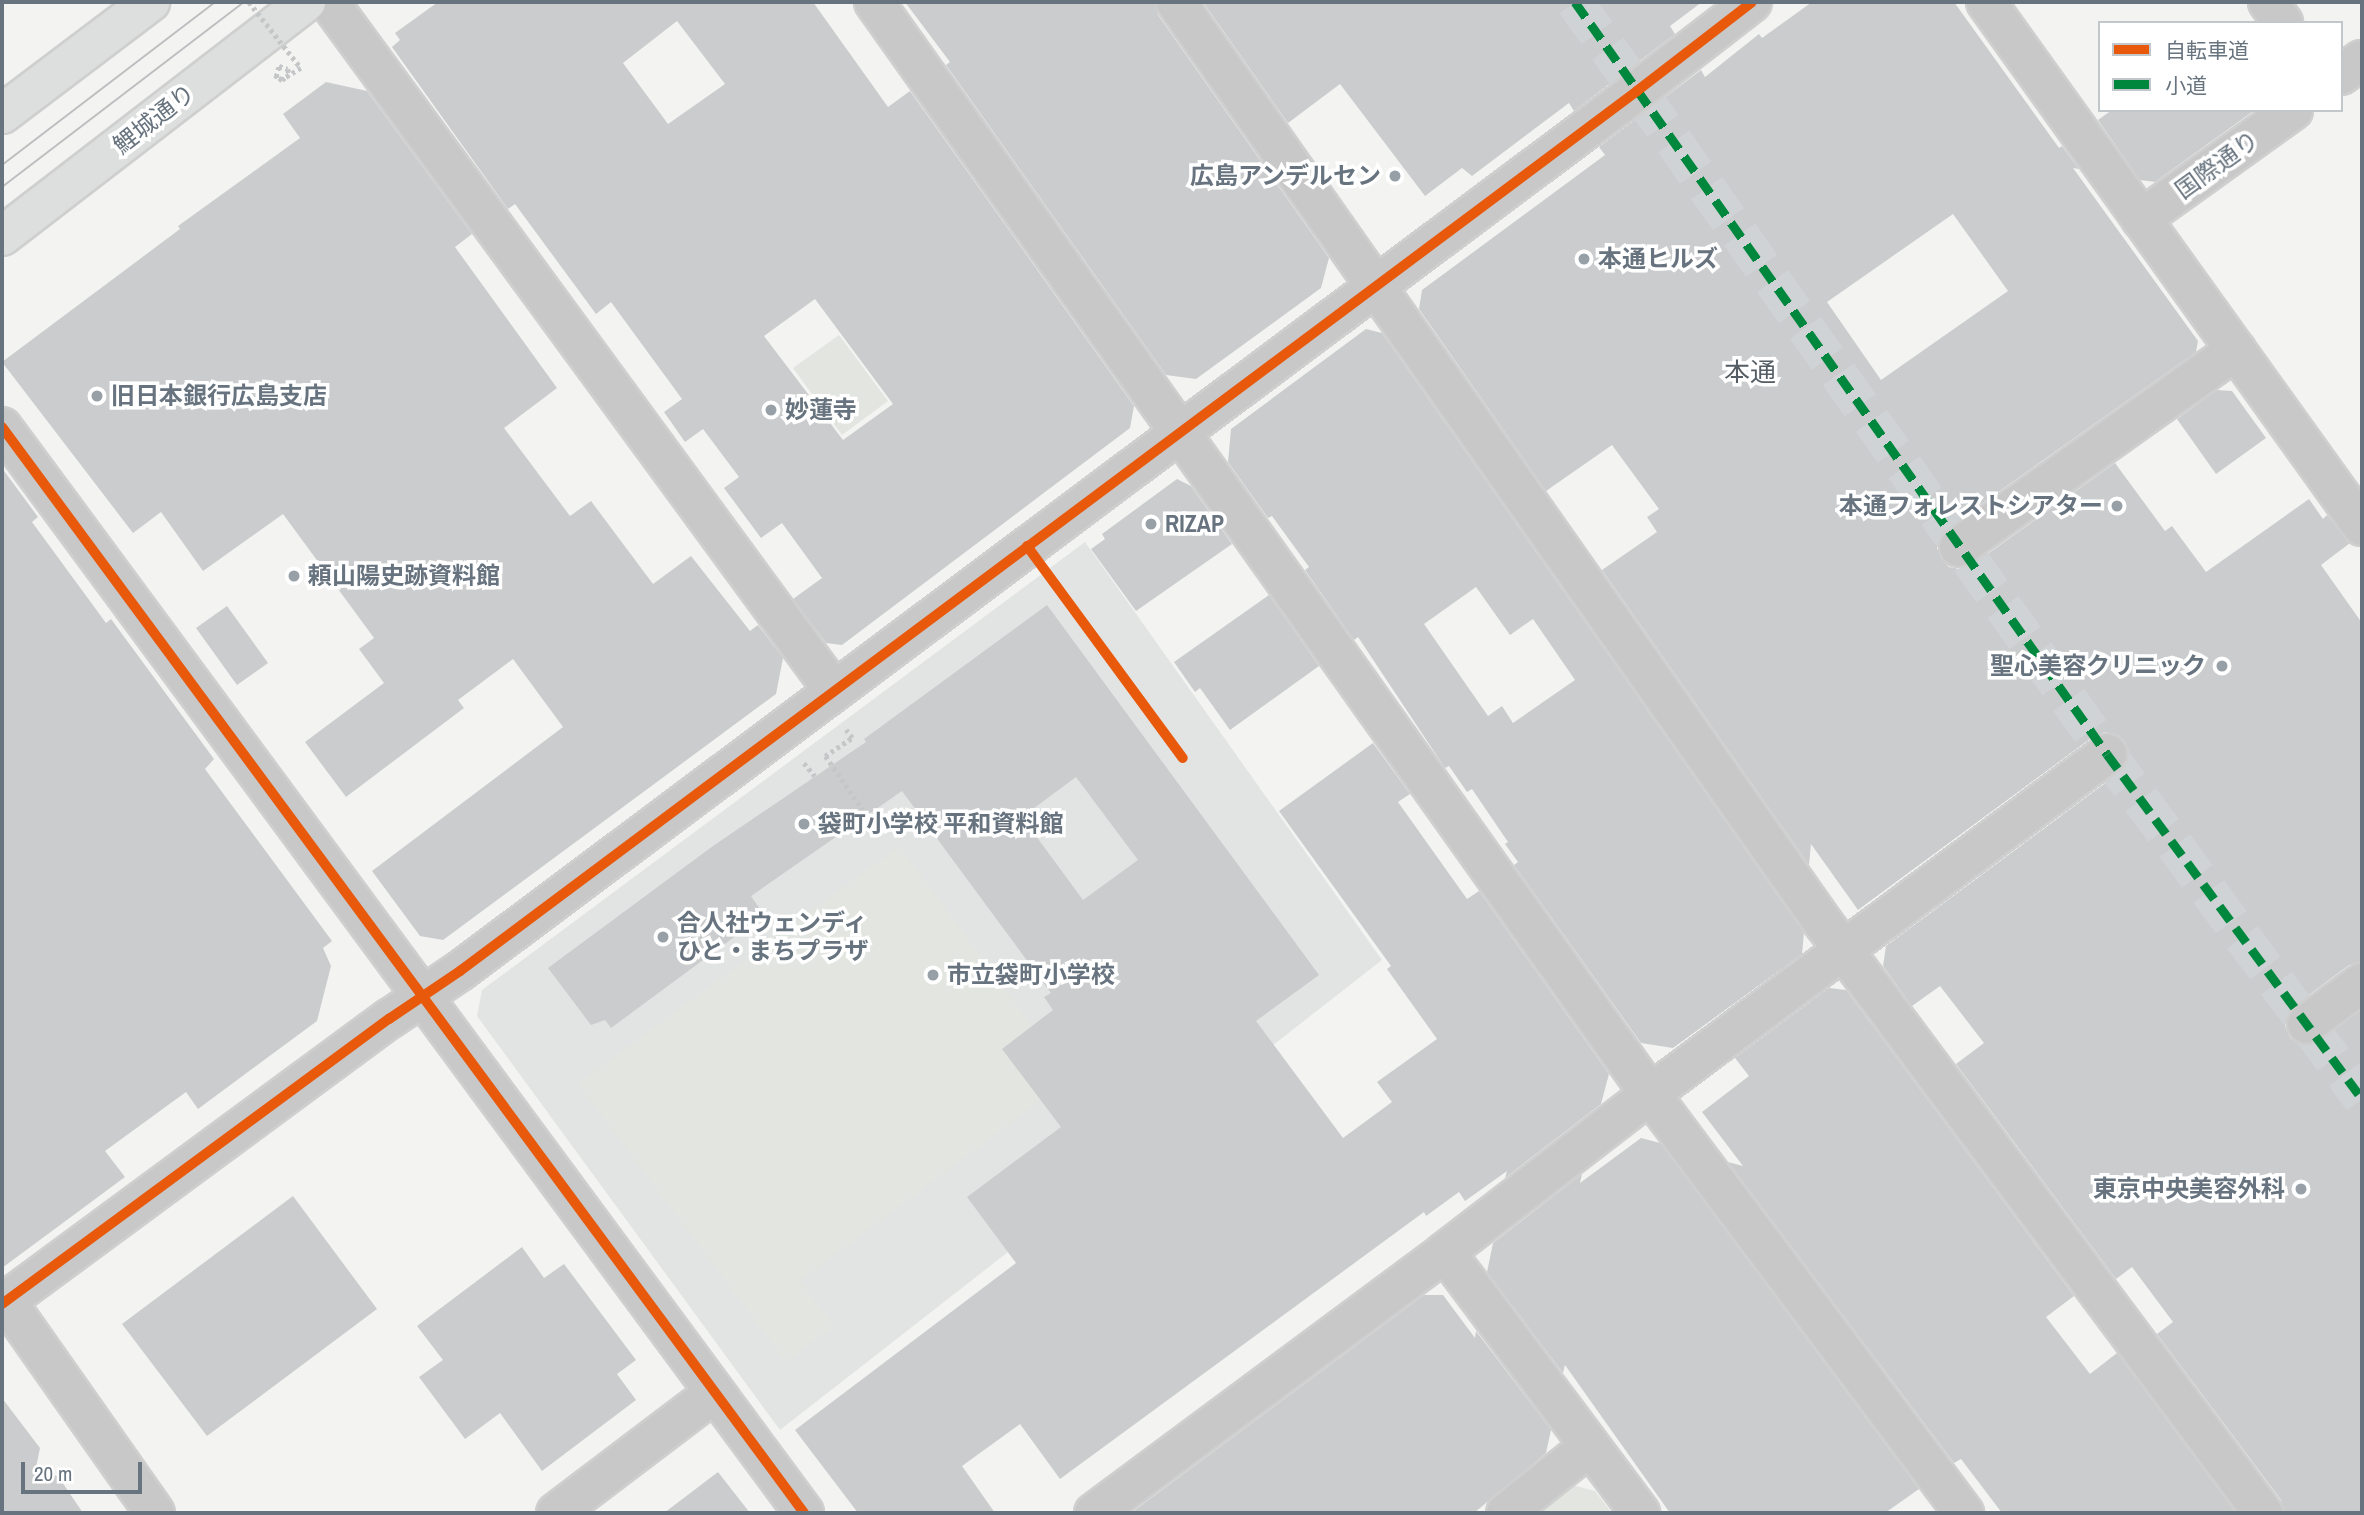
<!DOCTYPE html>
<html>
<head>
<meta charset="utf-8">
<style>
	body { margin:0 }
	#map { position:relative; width:2364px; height:1515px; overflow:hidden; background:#f3f3f2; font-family:"Archivo Narrow","Noto Sans JP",sans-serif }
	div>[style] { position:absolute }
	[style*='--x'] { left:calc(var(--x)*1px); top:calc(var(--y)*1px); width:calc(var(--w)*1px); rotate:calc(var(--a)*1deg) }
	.built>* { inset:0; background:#e2e3e3 }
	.green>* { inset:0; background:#e2e5e0 }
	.building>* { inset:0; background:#cbcccd }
	.minor-tunnel>* { height:38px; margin-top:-19px; transform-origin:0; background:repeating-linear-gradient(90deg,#d0d3d5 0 38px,transparent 0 57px) }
	.path>* { height:4.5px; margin-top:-2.25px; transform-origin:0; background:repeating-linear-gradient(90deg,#c5c6c7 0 3.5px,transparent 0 7px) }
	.roads { filter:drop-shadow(2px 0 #cfcfcf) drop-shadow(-2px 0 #cfcfcf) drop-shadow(0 2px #cfcfcf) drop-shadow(0 -2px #cfcfcf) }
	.minor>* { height:38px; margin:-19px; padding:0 19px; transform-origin:19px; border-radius:19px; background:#c8c8c9 }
	.highway>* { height:38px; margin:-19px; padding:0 19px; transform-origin:19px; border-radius:19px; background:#dddede }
	.tram>* { height:2px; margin:-1px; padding:0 1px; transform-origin:1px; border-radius:1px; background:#bdbec0 }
	.path-bridge>* { height:4.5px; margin-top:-2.25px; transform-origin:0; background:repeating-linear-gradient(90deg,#c5c6c7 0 3.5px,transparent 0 7px) }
	.quiet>* { height:9px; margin-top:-4.5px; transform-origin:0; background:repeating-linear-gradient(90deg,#00873e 0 18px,transparent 0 27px) }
	.cycleway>* { height:10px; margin:-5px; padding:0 5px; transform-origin:5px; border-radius:5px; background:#e8590c }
	.dots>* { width:19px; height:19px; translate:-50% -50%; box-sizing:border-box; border:4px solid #fff; border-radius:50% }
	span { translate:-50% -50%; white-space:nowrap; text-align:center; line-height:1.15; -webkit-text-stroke:7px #fff; paint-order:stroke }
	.street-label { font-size:24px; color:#67737e }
	.poi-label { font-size:24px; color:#67737e; font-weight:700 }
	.right { translate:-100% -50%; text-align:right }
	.left { translate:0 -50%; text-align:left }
	.neighbourhood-label { font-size:26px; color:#545d64 }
	.frame { position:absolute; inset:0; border:4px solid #67737e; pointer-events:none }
	.legend { position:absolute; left:2098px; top:21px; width:245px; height:91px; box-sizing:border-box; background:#fff; border:2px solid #c2c7cb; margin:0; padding:9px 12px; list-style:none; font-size:21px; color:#67737e }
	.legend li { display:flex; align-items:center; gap:14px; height:35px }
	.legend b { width:35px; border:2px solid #c2c7cb }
	.scale { position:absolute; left:21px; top:1462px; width:121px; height:32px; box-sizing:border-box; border:4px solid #67737e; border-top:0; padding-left:9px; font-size:21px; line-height:24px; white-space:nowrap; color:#67737e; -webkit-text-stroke:5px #fff; paint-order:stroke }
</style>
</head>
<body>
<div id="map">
	<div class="built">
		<i style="clip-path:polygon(1085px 542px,1382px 960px,780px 1430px,477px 1016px,482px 990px)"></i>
	</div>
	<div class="green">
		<i style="clip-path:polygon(839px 335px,888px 401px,842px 435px,793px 368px)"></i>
		<i style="clip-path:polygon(899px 846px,1071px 1078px,800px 1281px,834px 1326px,786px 1362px,578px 1084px)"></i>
		<i style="clip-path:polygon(1572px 1485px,1595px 1491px,1612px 1513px,1536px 1513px)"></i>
	</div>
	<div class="building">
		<i style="clip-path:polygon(evenodd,438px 2px,813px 2px,888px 107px,910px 91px,1134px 406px,1130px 428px,842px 645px,826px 643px,793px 599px,822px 578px,782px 523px,761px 538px,724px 488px,739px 477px,703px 429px,685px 442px,664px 412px,682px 399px,611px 302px,596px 314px,515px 204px,508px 209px,392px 47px,400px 40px,395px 33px,438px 2px,677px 21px,725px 84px,668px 124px,623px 63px,677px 21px,438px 2px,815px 299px,893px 404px,843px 440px,764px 336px,815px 299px)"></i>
		<i style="clip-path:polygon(905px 2px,1155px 2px,1158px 15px,1329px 258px,1321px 288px,1196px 379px,1166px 375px,946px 65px,950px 62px)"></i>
		<i style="clip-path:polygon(1203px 2px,1702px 2px,1670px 26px,1675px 34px,1574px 111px,1569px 103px,1472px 176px,1462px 168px,1425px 196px,1340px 84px,1288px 123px)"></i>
		<i style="clip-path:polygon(evenodd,1812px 2px,1954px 2px,2059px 148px,2062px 146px,2079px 169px,2073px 168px,2198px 341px,2196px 352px,1946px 529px,1939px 537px,1937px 548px,1942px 560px,1949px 567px,1960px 569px,1972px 565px,2115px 463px,2165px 531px,2172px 526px,2206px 572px,2309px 499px,2323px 519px,2327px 515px,2350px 543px,2321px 565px,2362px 623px,2362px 962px,2349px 965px,2294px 1006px,2287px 1015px,2285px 1026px,2290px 1038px,2299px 1044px,2310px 1046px,2362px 1010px,2362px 1513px,2284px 1513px,2281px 1500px,2157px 1334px,2173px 1322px,2132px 1267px,2116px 1279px,1956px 1064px,1984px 1043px,1940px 986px,1912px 1006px,1883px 966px,1886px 946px,2120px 772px,2127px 763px,2129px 752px,2124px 740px,2115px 734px,2105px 732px,2094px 736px,1858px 910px,1811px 844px,1809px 865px,1602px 570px,1657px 532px,1647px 517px,1659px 509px,1612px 445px,1546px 491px,1419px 309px,1422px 290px,1605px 155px,1599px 147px,1701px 70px,1705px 77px,1759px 34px,1762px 38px,1812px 2px,1953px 214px,2008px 291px,1881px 380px,1827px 302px,1953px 214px)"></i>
		<i style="clip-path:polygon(326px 82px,367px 91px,472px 234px,455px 247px,557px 388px,504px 428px,570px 516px,591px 501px,653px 584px,691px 556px,750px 631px,758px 625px,783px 658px,776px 694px,443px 940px,420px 936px,372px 871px,563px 727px,513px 659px,458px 700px,464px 708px,346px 797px,305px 742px,384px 683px,359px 649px,374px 638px,283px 514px,203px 571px,161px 512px,133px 533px,2px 362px,180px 229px,178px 226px,300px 138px,283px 114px)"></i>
		<i style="clip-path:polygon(2112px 110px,2255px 110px,2155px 182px,2140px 180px,2098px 120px)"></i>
		<i style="clip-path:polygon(evenodd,1366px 329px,1382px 333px,1804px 933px,1802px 954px,1673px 1048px,1641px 1043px,1514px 865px,1518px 862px,1505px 844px,1508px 842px,1472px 789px,1467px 792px,1449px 766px,1445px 768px,1358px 637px,1354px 640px,1305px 570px,1309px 567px,1272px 516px,1268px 518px,1228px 462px,1231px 429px,1366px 329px,1476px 587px,1510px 635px,1533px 619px,1575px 680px,1513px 723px,1502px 706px,1488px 716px,1424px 624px,1476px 587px)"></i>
		<i style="clip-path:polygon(2217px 390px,2232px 391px,2266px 438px,2216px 474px,2177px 419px)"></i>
		<i style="clip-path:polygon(2px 468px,38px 517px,32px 522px,106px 623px,111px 619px,214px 759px,205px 769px,332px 941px,323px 948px,331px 966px,317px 1021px,198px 1109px,186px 1092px,105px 1151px,125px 1177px,2px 1268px)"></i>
		<i style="clip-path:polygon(1177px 479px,1191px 486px,1232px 544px,1136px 611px,1091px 549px,1105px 539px,1102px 534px)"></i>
		<i style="clip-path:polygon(1269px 595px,1319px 666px,1230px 730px,1200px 688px,1195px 692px,1174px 662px)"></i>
		<i style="clip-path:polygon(evenodd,1047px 605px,1319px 975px,1256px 1021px,1343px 1138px,1392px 1102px,1377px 1082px,1437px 1039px,1387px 969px,1391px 966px,1279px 811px,1373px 743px,1410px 794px,1398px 802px,1467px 899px,1479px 891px,1609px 1074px,1601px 1104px,1505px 1178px,1507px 1171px,1465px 1201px,1459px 1192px,1426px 1216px,1424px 1212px,1060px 1479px,1020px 1424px,962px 1466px,995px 1513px,858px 1513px,795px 1430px,1016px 1263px,967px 1197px,1061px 1127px,1002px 1049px,1053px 1010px,1044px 997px,1051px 993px,902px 791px,751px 896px,764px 915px,611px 1028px,605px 1020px,591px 1025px,548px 968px,713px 846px,866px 742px,864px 739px,1047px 605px,1076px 777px,1138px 860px,1083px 900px,1022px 817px,1076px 777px)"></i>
		<i style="clip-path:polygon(227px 606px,268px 663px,237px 685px,196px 628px)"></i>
		<i style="clip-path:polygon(1829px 988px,1846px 990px,2074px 1296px,2046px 1317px,2090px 1374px,2117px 1353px,2236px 1513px,2002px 1513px,1961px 1459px,1954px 1463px,1728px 1162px,1743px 1166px,1702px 1112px,1749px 1076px,1735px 1058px)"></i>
		<i style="clip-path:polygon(1641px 1138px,1660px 1143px,1919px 1489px,1885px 1513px,1670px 1513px,1565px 1365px,1563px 1373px,1487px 1272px,1493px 1243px,1582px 1174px,1580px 1183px)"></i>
		<i style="clip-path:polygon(293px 1196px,377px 1309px,207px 1436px,122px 1324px)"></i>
		<i style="clip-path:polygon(522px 1247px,544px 1278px,564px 1264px,636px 1360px,617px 1374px,636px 1400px,542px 1471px,500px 1413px,465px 1439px,419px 1377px,443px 1360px,417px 1326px)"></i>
		<i style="clip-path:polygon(1424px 1295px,1443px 1295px,1475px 1338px,1476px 1331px,1551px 1430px,1546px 1453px,1474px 1513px,1131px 1513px)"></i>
		<i style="clip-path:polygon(2px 1398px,40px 1448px,35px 1472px,58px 1476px,83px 1513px,2px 1513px)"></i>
		<i style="clip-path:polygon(718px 1472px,750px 1513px,664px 1513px)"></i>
	</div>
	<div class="minor-tunnel">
		<i style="--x:1575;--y:2;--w:921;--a:54.72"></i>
		<i style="--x:2107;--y:754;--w:429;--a:53.5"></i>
	</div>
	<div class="path">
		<i style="--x:275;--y:75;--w:9;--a:36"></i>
		<i style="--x:282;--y:80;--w:9;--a:-41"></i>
		<i style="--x:804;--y:763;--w:17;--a:50"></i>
		<i style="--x:839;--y:834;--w:33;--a:-31"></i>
		<i style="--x:867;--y:817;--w:74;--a:-124.5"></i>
		<i style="--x:825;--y:756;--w:32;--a:-34"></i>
		<i style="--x:852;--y:738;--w:10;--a:-127"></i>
	</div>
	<div class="roads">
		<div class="minor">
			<i style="--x:329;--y:2;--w:854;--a:53.76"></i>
			<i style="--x:874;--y:2;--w:1340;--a:54.6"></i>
			<i style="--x:1650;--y:1094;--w:524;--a:53.15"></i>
			<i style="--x:1176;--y:2;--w:1127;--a:54.9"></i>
			<i style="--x:1824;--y:924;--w:735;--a:53.3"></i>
			<i style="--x:1986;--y:2;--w:645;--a:54.34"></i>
			<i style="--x:2268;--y:2;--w:26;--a:54"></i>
			<i style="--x:2341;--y:75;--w:26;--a:-36"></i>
			<i style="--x:2141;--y:219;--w:187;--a:-35.6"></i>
			<i style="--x:2;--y:427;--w:1350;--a:53.55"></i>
			<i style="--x:1959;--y:547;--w:340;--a:-35.4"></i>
			<i style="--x:2307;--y:1024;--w:69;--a:-36.7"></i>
			<i style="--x:1445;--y:1252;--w:326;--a:53.2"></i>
			<i style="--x:6;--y:1301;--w:259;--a:54.9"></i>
			<i style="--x:2;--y:1304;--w:481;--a:-36.4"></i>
			<i style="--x:389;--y:1019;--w:86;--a:-34.1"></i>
			<i style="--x:460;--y:971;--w:1470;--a:-36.78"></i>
			<i style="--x:1637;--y:91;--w:145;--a:-37.7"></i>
			<i style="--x:556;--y:1513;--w:198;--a:-37.2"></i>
			<i style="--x:1094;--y:1513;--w:437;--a:-36.6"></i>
			<i style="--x:1445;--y:1252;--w:259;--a:-37.6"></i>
			<i style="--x:1650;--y:1094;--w:570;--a:-36.65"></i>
			<i style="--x:1506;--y:1513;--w:106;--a:-38.5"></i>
		</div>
		<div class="highway">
			<i style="--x:2;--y:114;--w:186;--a:-37.1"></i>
			<i style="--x:2;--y:236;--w:384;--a:-37.6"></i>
		</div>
	</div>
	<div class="tram">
		<i style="--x:2;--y:165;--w:268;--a:-37.4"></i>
		<i style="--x:2;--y:187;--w:305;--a:-37.4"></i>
	</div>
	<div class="path-bridge">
		<i style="--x:249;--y:2;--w:84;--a:51.8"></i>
		<i style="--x:301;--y:68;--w:22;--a:148"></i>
		<i style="--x:282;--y:80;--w:7;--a:-153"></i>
		<i style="--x:276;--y:77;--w:11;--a:-75"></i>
		<i style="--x:279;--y:66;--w:9;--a:18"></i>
		<i style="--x:288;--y:69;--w:5;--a:79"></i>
	</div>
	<div class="quiet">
		<i style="--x:1575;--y:2;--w:921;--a:54.72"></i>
		<i style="--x:2107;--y:754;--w:429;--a:53.5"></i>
	</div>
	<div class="cycleway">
		<i style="--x:2;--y:427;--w:1350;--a:53.55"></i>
		<i style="--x:1027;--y:546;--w:263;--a:53.7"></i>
		<i style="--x:2;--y:1304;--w:481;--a:-36.4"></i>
		<i style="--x:389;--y:1019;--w:86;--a:-34.1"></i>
		<i style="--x:460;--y:971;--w:1470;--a:-36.78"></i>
		<i style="--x:1637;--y:91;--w:145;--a:-37.7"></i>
	</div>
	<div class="dots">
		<i style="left:1395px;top:176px;background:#98a0a7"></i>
		<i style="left:1584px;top:259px;background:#98a0a7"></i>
		<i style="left:97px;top:396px;background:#98a0a7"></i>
		<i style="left:771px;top:410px;background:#98a0a7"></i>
		<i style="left:2117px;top:506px;background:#98a0a7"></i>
		<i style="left:1151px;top:524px;background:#98a0a7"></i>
		<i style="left:294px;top:576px;background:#98a0a7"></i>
		<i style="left:2222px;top:666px;background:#98a0a7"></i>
		<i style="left:804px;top:824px;background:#98a0a7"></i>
		<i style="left:663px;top:937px;background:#98a0a7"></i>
		<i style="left:933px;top:975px;background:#98a0a7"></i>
		<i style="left:2301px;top:1189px;background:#98a0a7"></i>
	</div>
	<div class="street-label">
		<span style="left:154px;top:119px;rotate:-38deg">鯉城通り</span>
		<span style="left:2217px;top:165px;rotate:-36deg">国際通り</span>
	</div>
	<div class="poi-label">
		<span class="right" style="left:1381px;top:176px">広島アンデルセン</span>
		<span class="left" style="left:1598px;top:259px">本通ヒルズ</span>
		<span class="left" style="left:111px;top:396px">旧日本銀行広島支店</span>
		<span class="left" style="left:785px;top:410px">妙蓮寺</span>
		<span class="right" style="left:2103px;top:506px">本通フォレストシアター</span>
		<span class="left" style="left:1165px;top:524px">RIZAP</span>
		<span class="left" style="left:308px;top:576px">頼山陽史跡資料館</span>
		<span class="right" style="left:2206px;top:666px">聖心美容クリニック</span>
		<span class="left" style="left:818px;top:824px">袋町小学校 平和資料館</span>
		<span class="left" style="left:677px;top:937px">合人社ウェンディ<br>ひと・まちプラザ</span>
		<span class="left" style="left:947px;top:975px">市立袋町小学校</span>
		<span class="right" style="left:2285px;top:1189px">東京中央美容外科</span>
	</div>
	<div class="neighbourhood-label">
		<span style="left:1750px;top:372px">本通</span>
	</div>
	<div class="frame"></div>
	<ul class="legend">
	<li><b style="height:9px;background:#e8590c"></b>自転車道</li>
	<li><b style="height:9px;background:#00873e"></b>小道</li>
	</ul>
	<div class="scale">20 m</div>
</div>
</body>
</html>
